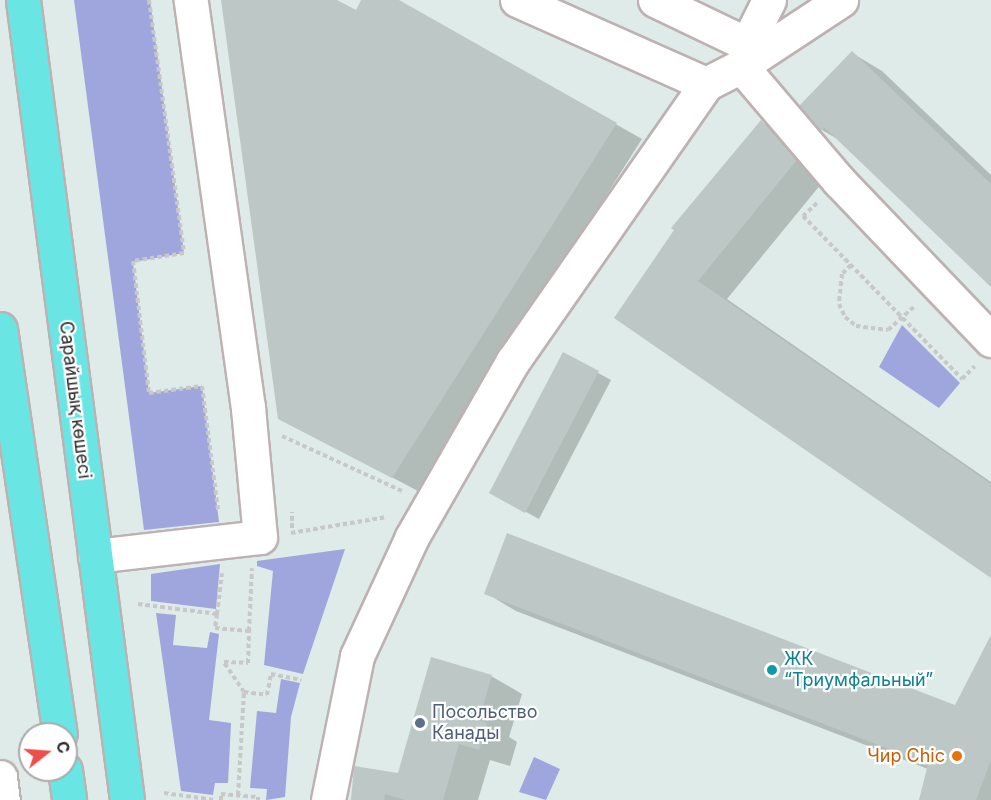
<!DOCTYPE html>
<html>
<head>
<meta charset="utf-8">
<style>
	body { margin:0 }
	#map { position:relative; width:991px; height:800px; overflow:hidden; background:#deebe8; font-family:Inter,sans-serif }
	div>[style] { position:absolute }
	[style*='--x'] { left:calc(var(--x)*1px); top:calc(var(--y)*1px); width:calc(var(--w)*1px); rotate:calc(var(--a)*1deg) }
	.green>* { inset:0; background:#9fa6de }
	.shadow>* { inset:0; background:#0003 }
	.building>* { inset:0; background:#bdc7c5 }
	.path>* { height:4px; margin-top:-2px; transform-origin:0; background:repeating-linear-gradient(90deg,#c8c8c8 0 4.5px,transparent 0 7.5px) }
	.roads { filter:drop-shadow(2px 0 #bdb2b1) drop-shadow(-2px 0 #bdb2b1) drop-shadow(0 2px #bdb2b1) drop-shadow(0 -2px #bdb2b1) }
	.minor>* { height:33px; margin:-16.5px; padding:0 16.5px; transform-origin:16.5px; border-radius:16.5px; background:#fff }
	.major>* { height:33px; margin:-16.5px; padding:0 16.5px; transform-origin:16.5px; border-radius:16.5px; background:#69e6e4 }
	.dots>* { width:16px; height:16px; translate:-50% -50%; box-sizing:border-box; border:3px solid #fff; border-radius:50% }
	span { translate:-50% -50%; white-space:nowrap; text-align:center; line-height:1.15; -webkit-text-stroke:4.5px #fff; paint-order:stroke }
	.street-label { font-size:18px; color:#2b2b2b }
	.culture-label { font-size:18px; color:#0d838f }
	.left { translate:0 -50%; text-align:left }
	.service-label { font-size:18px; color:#4e5e75 }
	.food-label { font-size:18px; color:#c56008 }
	.right { translate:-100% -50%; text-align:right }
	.north { position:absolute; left:18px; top:722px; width:60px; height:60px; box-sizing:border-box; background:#fff; border:2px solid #aaa; border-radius:50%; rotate:73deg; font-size:16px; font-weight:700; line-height:24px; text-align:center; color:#2b2b2b }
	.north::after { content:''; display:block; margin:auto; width:21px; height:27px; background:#ec4f4b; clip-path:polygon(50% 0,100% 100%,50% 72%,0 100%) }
</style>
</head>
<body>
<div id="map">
	<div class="green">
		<i style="clip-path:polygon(74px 0,150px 0,184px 253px,133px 262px,149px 393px,202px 386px,219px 522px,144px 530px)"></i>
		<i style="clip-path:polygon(902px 325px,960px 383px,939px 408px,879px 367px)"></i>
		<i style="clip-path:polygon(345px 549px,303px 674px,264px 665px,273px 571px,257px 566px,257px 561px)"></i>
		<i style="clip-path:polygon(220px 564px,216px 609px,151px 601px,151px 574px)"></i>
		<i style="clip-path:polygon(156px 613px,176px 615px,173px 645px,207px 648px,210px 632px,219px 634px,209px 720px,231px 723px,228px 783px,215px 783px,213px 795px,181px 791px)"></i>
		<i style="clip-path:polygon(281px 679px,300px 683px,291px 717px,285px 797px,266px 800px,267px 789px,250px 788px,257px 711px,276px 713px)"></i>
		<i style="clip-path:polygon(534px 757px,560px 769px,546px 800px,519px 792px)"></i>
	</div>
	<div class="shadow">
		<i style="clip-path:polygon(223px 0,333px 0,356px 13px,362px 0,396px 0,642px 139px,418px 491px,279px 418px)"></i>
		<i style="clip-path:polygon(852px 53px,882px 71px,991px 175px,991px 285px,839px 140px,822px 130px)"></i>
		<i style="clip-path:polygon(761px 122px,792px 139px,826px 178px,727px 299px,991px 482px,991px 576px,616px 317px)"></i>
		<i style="clip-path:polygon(563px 354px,611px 380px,539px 519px,504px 500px)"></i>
		<i style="clip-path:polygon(486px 593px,956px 707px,991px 638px,991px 800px,920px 800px,928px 769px,516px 611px)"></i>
		<i style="clip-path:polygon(491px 676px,522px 694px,509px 737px,517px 742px,510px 766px,490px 760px,478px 800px,353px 800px,399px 775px)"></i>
	</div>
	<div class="building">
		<i style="clip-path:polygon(221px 0,337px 0,356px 10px,361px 0,399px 0,617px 123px,392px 478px,278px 419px)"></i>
		<i style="clip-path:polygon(852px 51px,991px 184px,991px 287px,824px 127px,821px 131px,799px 106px)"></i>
		<i style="clip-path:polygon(761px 120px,797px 160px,698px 281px,991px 484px,991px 578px,614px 318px,674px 230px,671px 228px)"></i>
		<i style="clip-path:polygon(563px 352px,599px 371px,525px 513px,489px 493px)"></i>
		<i style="clip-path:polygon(507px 533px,955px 705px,991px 635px,991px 760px,976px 800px,919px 800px,928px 764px,484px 594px)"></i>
		<i style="clip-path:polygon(431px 657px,492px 675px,479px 720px,487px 723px,479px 750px,459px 744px,443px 800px,405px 800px,385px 794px,384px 800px,351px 800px,354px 766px,398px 773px)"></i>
	</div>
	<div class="path">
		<i style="--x:149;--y:0;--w:255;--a:82.1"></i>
		<i style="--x:184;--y:253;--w:52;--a:171.1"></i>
		<i style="--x:133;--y:261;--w:133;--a:83.1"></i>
		<i style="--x:149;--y:393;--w:53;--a:-7.5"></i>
		<i style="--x:202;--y:386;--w:125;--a:82.6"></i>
		<i style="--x:817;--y:203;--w:19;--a:137"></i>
		<i style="--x:803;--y:216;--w:228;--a:45.7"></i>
		<i style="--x:962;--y:379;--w:18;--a:-45"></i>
		<i style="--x:851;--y:265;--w:13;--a:135"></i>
		<i style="--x:842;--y:274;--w:30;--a:96"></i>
		<i style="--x:839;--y:304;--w:14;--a:65"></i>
		<i style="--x:845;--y:317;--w:14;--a:39"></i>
		<i style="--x:856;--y:326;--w:32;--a:7"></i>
		<i style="--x:888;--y:330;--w:36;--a:-42"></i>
		<i style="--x:282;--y:436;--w:132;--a:24.6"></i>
		<i style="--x:292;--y:528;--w:16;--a:-90"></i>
		<i style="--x:291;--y:533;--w:97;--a:-9.5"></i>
		<i style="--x:138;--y:604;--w:80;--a:7.2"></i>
		<i style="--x:217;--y:614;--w:14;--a:98"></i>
		<i style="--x:215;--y:628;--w:34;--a:5"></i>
		<i style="--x:249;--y:631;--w:63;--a:-87.3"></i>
		<i style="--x:217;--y:614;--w:41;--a:-83"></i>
		<i style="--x:244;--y:692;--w:36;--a:-124"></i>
		<i style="--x:224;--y:662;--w:24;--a:2"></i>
		<i style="--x:248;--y:663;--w:32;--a:-88"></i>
		<i style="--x:164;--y:793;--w:51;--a:7.8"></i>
		<i style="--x:238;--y:795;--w:103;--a:-86.7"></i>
		<i style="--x:244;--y:692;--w:23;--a:7"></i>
		<i style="--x:267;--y:695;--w:21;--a:-79"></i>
		<i style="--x:271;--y:674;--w:31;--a:11"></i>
		<i style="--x:221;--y:800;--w:6;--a:-90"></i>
		<i style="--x:221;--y:794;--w:37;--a:5"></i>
		<i style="--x:258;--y:797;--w:3;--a:90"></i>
	</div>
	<div class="roads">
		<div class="minor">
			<i style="--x:517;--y:0;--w:207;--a:24"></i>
			<i style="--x:655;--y:0;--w:102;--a:25.6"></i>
			<i style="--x:747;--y:44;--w:49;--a:-63.4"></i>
			<i style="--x:741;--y:66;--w:151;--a:49.6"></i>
			<i style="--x:839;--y:181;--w:220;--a:46.3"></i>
			<i style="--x:95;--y:556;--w:166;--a:-6.6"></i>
			<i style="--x:260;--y:537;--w:130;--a:-95.3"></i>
			<i style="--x:248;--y:408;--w:412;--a:-98"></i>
			<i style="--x:0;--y:777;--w:23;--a:83"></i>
			<i style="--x:328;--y:800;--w:147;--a:-78.6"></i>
			<i style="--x:357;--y:656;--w:131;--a:-65.2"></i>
			<i style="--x:412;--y:537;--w:203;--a:-60.2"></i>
			<i style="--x:513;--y:361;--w:338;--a:-55.1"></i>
			<i style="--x:706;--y:84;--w:39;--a:-27"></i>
			<i style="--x:741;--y:66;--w:120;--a:-33.4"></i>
		</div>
		<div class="major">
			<i style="--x:23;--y:0;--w:807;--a:82.59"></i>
			<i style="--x:0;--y:329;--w:409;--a:81.6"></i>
			<i style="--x:65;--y:770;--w:30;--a:82"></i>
		</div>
	</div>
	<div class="dots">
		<i style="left:772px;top:670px;background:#0f9aa8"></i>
		<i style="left:420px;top:723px;background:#5c6f8a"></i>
		<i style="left:957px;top:756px;background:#e8710a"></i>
	</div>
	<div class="street-label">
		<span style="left:75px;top:400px;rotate:83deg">Сарайшық көшесі</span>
	</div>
	<div class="culture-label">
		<span class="left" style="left:784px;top:670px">ЖК<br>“Триумфальный”</span>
	</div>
	<div class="service-label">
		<span class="left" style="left:432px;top:723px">Посольство<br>Канады</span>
	</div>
	<div class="food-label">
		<span class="right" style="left:945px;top:756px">Чир Chic</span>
	</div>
	<div class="north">С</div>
</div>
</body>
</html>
